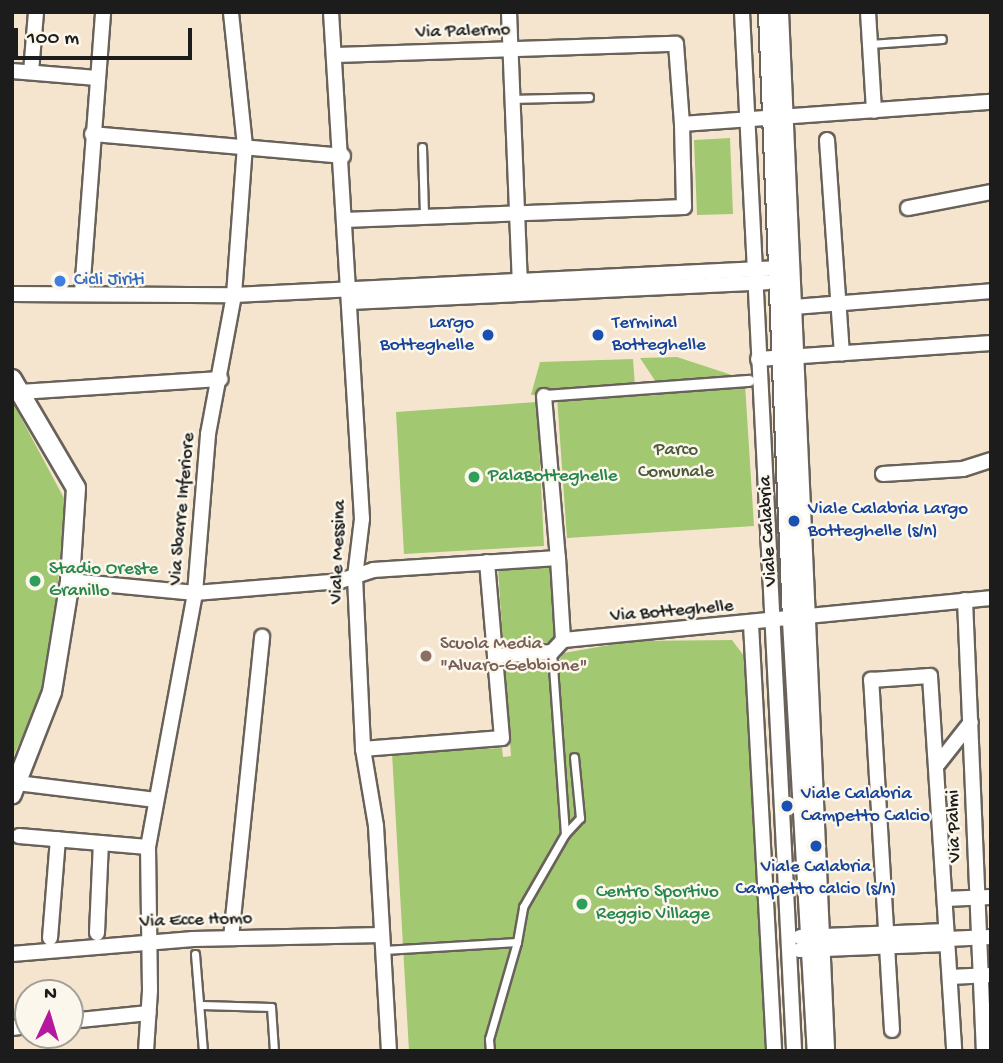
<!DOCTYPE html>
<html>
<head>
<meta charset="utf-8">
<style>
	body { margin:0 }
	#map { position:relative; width:1003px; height:1063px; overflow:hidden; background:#f6e5ce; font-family:"Gochi Hand",sans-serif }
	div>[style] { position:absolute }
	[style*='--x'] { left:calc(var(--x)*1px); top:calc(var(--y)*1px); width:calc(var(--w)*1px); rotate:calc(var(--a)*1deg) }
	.green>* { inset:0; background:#a3c872 }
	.roads { filter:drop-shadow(2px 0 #68625a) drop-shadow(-2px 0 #68625a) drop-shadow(0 2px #68625a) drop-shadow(0 -2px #68625a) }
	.service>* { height:7px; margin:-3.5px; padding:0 3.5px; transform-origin:3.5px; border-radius:3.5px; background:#fff }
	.pedestrian>* { height:10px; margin:-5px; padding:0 5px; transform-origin:5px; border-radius:5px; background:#fff }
	.minor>* { height:14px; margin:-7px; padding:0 7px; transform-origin:7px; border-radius:7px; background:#fff }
	.tertiary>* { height:18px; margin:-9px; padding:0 9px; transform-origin:9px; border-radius:9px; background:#fff }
	.secondary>* { height:19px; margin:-9.5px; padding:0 9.5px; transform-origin:9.5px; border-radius:9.5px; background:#fff }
	.dots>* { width:19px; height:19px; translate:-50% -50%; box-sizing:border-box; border:4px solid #fbf7ec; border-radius:50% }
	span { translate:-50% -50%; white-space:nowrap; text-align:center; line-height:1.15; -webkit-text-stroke:5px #fbf7ec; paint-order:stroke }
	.street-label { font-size:19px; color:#1c1c1c }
	.shop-label { font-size:19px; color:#366cbe }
	.left { translate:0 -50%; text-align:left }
	.transit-label { font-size:19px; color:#164399 }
	.right { translate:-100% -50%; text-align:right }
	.park-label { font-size:19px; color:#4b583a }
	.leisure-label { font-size:19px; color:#27864d }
	.education-label { font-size:19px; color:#785e54 }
	.frame { position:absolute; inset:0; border:14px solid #1c1c1c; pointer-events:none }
	.north { position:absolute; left:14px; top:979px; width:70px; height:70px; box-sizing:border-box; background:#fbf7ec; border:2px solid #a29f99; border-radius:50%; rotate:4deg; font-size:19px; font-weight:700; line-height:28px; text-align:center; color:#1c1c1c }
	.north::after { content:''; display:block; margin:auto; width:24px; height:32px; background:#b5179e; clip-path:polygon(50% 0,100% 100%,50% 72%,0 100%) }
	.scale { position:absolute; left:14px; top:28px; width:178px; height:32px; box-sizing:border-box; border:4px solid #1c1c1c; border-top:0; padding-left:9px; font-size:21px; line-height:24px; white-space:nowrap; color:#1c1c1c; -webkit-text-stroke:5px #fbf7ec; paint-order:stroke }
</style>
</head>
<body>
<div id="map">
	<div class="green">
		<i style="clip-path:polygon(730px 138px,733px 214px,697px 215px,694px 140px)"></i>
		<i style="clip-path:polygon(677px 357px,744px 379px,658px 385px,640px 358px)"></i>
		<i style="clip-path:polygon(633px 359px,635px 387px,531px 395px,540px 362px)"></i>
		<i style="clip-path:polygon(745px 384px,754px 526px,567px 538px,557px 397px,633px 392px,639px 396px,658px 395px,664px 389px)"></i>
		<i style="clip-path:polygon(12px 401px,65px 500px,50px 677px,12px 759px)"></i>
		<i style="clip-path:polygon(537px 402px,544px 546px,404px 554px,396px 412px)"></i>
		<i style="clip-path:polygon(551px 565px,556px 642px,503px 645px,498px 568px)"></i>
		<i style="clip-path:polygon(732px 640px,753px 668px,770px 1051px,409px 1051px,392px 753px,502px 748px,503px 757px,511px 756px,504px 666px,558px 662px,564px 653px,632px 641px)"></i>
	</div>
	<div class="roads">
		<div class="service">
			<i style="--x:870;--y:44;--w:72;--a:-4"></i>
			<i style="--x:513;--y:99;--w:76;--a:-1.5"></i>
			<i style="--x:422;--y:147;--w:69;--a:88.3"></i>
			<i style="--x:565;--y:834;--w:22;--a:-47"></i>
			<i style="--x:580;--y:818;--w:61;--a:-95.6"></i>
			<i style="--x:384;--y:950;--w:133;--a:-3.4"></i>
			<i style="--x:517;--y:942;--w:36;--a:-80"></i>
			<i style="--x:523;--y:907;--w:84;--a:-60.1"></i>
			<i style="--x:565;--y:834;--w:182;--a:-94.1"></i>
			<i style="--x:195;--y:954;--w:97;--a:85.3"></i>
			<i style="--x:201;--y:1005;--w:70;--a:1.6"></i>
			<i style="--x:271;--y:1007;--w:44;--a:86.1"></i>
			<i style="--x:490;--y:1051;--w:12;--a:-95"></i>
			<i style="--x:489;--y:1039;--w:101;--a:-73.9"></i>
		</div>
		<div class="pedestrian">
			<i style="--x:544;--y:396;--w:206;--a:-4.2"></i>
		</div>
		<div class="minor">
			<i style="--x:331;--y:12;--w:508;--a:86.5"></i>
			<i style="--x:362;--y:519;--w:58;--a:96.9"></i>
			<i style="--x:355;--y:577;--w:172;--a:87.3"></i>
			<i style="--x:363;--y:749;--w:78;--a:80.4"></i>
			<i style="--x:376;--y:826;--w:225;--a:86.7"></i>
			<i style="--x:509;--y:12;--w:269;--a:87.7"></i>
			<i style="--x:742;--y:12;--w:1040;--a:87.13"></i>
			<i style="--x:781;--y:12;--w:1040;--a:87.46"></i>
			<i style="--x:868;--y:12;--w:99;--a:86.5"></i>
			<i style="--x:336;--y:55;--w:340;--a:-1.9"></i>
			<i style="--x:676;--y:44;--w:80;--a:85.7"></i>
			<i style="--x:682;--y:124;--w:83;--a:88.6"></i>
			<i style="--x:684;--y:207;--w:340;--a:177.8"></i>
			<i style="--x:12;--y:71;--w:85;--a:4.7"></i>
			<i style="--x:31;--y:72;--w:60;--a:-85.2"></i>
			<i style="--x:682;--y:124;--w:310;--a:-4.1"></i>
			<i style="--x:92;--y:134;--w:252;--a:5"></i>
			<i style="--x:827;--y:140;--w:214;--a:86"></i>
			<i style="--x:908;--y:208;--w:85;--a:-10.9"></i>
			<i style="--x:82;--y:293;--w:282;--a:-85.7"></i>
			<i style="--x:12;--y:294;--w:222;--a:0.3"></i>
			<i style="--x:234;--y:295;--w:547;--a:-2.83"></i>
			<i style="--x:350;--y:302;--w:417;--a:-2.7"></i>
			<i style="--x:794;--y:307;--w:198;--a:-4.6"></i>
			<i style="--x:758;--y:359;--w:234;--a:-3.9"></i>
			<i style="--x:19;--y:392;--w:202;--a:-3.7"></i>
			<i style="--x:544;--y:396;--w:163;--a:85.1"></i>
			<i style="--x:883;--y:474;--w:80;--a:-3.6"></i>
			<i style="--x:963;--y:469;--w:29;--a:-18"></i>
			<i style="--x:487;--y:562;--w:94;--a:85.1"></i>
			<i style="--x:495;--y:656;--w:57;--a:-4"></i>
			<i style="--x:552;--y:652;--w:16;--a:-47"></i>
			<i style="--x:70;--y:581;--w:126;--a:5.5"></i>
			<i style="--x:195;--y:593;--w:145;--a:-4.7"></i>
			<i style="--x:340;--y:581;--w:35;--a:-18"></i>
			<i style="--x:373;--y:570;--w:185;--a:-3.7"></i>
			<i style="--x:558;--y:558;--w:82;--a:86.5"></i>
			<i style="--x:563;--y:640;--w:430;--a:-5.6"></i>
			<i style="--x:965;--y:600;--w:451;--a:87.6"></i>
			<i style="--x:751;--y:624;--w:428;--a:86.9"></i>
			<i style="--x:363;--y:749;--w:139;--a:-4.5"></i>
			<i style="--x:502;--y:738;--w:82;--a:-94.9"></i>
			<i style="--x:938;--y:764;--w:53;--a:-51.8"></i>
			<i style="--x:17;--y:783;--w:140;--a:7"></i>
			<i style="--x:19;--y:836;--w:129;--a:4.9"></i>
			<i style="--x:945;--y:899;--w:46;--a:-2.5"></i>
			<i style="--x:97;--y:933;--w:90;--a:-87.5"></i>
			<i style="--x:800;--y:937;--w:146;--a:-2.4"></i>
			<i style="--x:50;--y:938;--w:99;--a:-85.4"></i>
			<i style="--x:231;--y:938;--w:303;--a:-84.1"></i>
			<i style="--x:947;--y:939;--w:44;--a:-2.6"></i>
			<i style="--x:800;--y:950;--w:147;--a:-2.3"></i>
			<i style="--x:12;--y:954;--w:182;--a:-4.7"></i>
			<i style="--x:193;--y:939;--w:189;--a:-1.2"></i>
			<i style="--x:950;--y:977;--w:41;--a:-2.8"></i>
			<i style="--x:70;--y:1021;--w:79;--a:-5.8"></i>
			<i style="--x:12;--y:1028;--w:16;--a:-7"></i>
			<i style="--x:892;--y:1030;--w:351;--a:-93.4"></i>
			<i style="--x:871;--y:680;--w:59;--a:-3.9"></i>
			<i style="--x:930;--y:676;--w:376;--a:86.3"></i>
			<i style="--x:146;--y:1051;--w:61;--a:-86.2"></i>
			<i style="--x:150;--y:990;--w:143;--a:-90.8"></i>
			<i style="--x:148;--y:847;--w:258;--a:-79.5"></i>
			<i style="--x:195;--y:593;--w:160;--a:-85.3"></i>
			<i style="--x:208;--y:434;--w:141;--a:-79.4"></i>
			<i style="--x:234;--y:295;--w:149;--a:-85.8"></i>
			<i style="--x:245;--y:146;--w:135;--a:-96"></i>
		</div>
		<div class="tertiary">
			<i style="--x:12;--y:379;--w:126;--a:59.6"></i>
			<i style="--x:76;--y:488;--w:93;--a:93.7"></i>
			<i style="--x:70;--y:581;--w:112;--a:99.2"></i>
			<i style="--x:52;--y:692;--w:110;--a:111.4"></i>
		</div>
		<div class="secondary">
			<i style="--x:768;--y:12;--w:609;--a:87.74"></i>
			<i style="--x:792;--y:621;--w:431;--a:86.7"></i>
		</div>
	</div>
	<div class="dots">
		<i style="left:60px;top:281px;background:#3f7fe0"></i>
		<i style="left:488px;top:335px;background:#1a4fb4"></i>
		<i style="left:598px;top:335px;background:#1a4fb4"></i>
		<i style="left:474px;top:477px;background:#2e9e5b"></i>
		<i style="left:794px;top:521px;background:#1a4fb4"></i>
		<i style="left:35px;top:581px;background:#2e9e5b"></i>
		<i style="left:426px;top:656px;background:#8d6e63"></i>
		<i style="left:787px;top:806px;background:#1a4fb4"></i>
		<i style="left:816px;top:846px;background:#1a4fb4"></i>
		<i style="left:582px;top:904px;background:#2e9e5b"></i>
	</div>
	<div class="street-label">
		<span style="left:463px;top:32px;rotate:-2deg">Via Palermo</span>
		<span style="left:183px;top:509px;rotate:-85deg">Via Sbarre Inferiore</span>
		<span style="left:769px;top:531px;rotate:-93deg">Viale Calabria</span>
		<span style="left:339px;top:552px;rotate:-88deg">Viale Messina</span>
		<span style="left:672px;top:612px;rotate:-5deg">Via Botteghelle</span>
		<span style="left:955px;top:826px;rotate:-92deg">Via Palmi</span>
		<span style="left:196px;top:921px;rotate:-2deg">Via Ecce Homo</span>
	</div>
	<div class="shop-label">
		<span class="left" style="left:74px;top:281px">Cicli Jiriti</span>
	</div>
	<div class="transit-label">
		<span class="right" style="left:474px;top:335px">Largo<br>Botteghelle</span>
		<span class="left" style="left:612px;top:335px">Terminal<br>Botteghelle</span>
		<span class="left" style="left:808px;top:521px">Viale Calabria Largo<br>Botteghelle (s/n)</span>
		<span class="left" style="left:801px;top:806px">Viale Calabria<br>Campetto Calcio</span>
		<span style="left:816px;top:879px">Viale Calabria<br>Campetto calcio (s/n)</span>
	</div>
	<div class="park-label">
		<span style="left:676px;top:462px">Parco<br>Comunale</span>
	</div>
	<div class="leisure-label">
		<span class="left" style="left:488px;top:477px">PalaBotteghelle</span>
		<span class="left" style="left:49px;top:581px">Stadio Oreste<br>Granillo</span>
		<span class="left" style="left:596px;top:904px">Centro Sportivo<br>Reggio Village</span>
	</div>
	<div class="education-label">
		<span class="left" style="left:440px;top:656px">Scuola Media<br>"Alvaro-Gebbione"</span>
	</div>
	<div class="frame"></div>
	<div class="north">N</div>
	<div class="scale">100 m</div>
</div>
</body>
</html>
